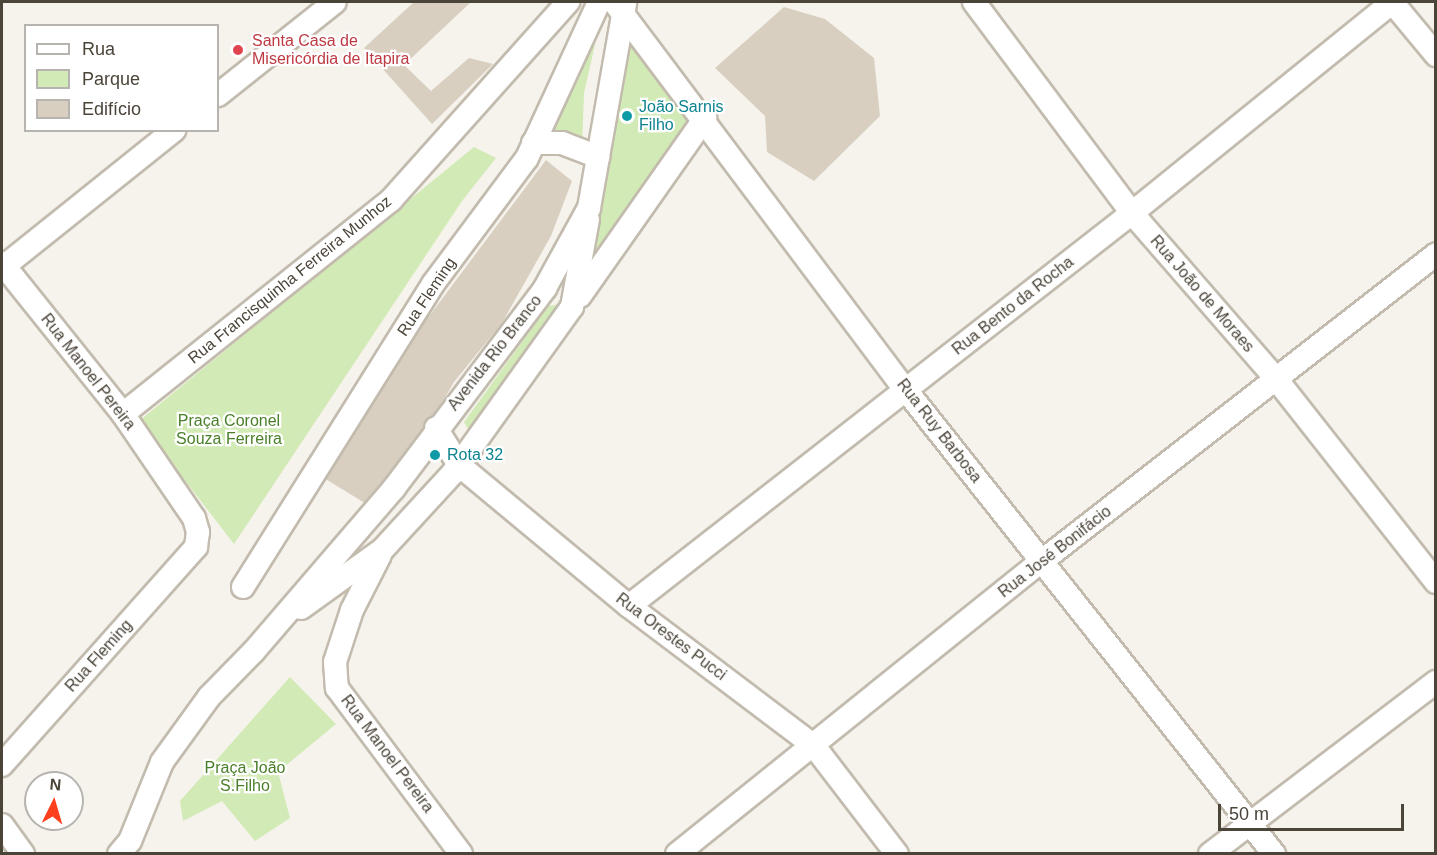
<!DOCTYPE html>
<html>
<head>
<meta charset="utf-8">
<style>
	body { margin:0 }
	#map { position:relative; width:1437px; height:855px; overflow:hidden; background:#f6f3ec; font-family:Helvetica,sans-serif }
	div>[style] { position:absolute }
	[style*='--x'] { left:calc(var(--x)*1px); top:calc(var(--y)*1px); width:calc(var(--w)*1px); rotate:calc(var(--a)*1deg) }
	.green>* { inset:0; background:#d2eab5 }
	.building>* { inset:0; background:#d8cfc1 }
	.roads { filter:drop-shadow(2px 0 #c2bbae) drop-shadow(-2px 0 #c2bbae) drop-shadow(0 2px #c2bbae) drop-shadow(0 -2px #c2bbae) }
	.minor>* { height:22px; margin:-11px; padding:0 11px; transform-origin:11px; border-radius:11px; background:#fff }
	.dots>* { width:16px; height:16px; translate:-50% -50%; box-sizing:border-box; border:3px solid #fff; border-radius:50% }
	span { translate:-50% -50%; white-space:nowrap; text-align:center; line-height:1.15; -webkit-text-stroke:4.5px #fff; paint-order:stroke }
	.health-label { font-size:16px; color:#be3a42 }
	.left { translate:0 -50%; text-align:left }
	.culture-label { font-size:16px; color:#0d838f }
	.street-label { font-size:16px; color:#4b4439 }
	.park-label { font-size:16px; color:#4a7f2a }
	.frame { position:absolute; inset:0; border:3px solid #4b4439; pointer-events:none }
	.legend { position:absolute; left:24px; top:24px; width:195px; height:108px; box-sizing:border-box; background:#fff; border:2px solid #b7b4b0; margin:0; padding:8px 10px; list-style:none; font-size:18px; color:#4b4439 }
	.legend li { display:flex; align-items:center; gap:12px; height:30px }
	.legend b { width:30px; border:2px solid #b7b4b0 }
	.north { position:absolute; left:24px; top:771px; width:60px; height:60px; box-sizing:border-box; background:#fff; border:2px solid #b7b4b0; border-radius:50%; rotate:5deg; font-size:16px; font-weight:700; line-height:24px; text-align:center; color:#4b4439 }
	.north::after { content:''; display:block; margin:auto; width:21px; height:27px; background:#fc3f1d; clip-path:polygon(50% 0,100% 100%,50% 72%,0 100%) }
	.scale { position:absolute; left:1218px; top:804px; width:186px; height:27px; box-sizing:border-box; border:3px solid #4b4439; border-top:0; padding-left:8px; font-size:18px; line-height:21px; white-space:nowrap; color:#4b4439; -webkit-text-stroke:4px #fff; paint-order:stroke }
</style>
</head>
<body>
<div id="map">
	<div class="green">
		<i style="clip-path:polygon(625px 24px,696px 117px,582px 287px)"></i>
		<i style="clip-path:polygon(596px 40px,584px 93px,582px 147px,544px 135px,585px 41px)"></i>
		<i style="clip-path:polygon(474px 147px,496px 158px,462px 201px,234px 544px,139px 421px)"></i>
		<i style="clip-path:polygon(561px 304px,477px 421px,469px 431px,464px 422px,548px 306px)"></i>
		<i style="clip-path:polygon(290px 677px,336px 724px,278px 772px,290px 818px,255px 841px,222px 801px,183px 821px,180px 801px)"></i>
	</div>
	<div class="building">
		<i style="clip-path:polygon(414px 2px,471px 2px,404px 65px,431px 91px,469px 58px,493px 64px,432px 124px,364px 48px)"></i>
		<i style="clip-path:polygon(784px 7px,825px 19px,874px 58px,880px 116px,814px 181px,767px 152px,765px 116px,715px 68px)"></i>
		<i style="clip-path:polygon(546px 160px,572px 181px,551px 236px,502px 323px,454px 382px,413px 453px,373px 508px,319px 475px,415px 335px)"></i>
	</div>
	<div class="roads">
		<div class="minor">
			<i style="--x:614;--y:2;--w:484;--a:53.1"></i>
			<i style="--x:905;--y:389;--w:594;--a:51.57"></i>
			<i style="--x:974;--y:2;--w:264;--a:53.2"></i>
			<i style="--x:1132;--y:213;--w:221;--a:49"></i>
			<i style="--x:1277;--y:380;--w:257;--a:51.8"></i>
			<i style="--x:1392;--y:2;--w:69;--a:50.3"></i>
			<i style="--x:218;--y:95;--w:149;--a:-38.5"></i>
			<i style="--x:533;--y:143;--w:29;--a:0"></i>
			<i style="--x:562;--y:143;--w:39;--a:21"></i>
			<i style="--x:2;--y:263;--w:193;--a:51.3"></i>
			<i style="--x:123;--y:414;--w:126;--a:55.7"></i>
			<i style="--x:194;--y:518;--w:15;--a:74"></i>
			<i style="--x:198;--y:532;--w:15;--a:98"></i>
			<i style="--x:196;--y:547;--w:292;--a:131.7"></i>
			<i style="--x:2;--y:268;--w:221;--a:-38.7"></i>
			<i style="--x:580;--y:296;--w:218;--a:-54.9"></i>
			<i style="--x:123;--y:414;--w:343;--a:-38.6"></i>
			<i style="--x:391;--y:200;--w:266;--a:-48.2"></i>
			<i style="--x:436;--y:428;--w:44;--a:58.1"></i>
			<i style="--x:459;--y:465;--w:221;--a:39.7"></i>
			<i style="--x:629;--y:606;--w:232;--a:37.1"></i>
			<i style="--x:814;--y:746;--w:136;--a:52.5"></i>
			<i style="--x:380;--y:555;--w:62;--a:117"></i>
			<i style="--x:352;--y:610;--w:55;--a:108.1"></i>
			<i style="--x:335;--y:662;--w:26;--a:86"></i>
			<i style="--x:337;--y:688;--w:207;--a:53.2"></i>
			<i style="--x:243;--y:587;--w:358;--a:-57.9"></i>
			<i style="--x:433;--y:284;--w:157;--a:-53.3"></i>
			<i style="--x:527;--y:158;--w:172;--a:-65.2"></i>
			<i style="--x:629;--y:606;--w:638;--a:-38"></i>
			<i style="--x:1132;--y:213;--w:336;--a:-39"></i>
			<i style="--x:301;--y:608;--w:101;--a:-35.7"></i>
			<i style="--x:383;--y:549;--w:103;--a:-47.4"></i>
			<i style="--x:453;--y:473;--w:204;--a:-54.4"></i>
			<i style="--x:572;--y:307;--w:89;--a:-79.7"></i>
			<i style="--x:2;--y:825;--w:36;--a:54"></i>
			<i style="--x:119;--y:854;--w:17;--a:-50"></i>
			<i style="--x:130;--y:841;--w:85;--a:-67.9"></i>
			<i style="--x:162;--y:762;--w:80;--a:-54.1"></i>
			<i style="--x:209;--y:697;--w:64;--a:-45.6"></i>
			<i style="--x:254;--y:651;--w:215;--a:-49.3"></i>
			<i style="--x:394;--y:488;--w:251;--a:-52.9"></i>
			<i style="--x:545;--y:288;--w:91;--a:-61.2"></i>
			<i style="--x:589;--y:208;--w:208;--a:-80"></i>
			<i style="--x:677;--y:854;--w:468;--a:-38.8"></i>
			<i style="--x:1042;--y:561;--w:499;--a:-37.9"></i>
			<i style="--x:1210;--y:854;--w:284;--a:-37.3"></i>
		</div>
	</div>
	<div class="dots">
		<i style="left:238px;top:50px;background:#e0444e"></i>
		<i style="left:627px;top:116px;background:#0f9aa8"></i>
		<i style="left:435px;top:455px;background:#0f9aa8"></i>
	</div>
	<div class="health-label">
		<span class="left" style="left:252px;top:50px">Santa Casa de<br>Misericórdia de Itapira</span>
	</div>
	<div class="culture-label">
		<span class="left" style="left:639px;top:116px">João Sarnis<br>Filho</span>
		<span class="left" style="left:447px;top:455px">Rota 32</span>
	</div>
	<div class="street-label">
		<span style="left:290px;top:280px;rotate:-39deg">Rua Francisquinha Ferreira Munhoz</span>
		<span style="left:1202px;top:294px;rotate:49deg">Rua João de Moraes</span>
		<span style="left:427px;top:297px;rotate:-56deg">Rua Fleming</span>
		<span style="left:1013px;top:306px;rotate:-38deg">Rua Bento da Rocha</span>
		<span style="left:495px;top:353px;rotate:-52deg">Avenida Rio Branco</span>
		<span style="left:88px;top:372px;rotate:52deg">Rua Manoel Pereira</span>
		<span style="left:939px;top:431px;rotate:52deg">Rua Ruy Barbosa</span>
		<span style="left:1055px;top:552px;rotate:-38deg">Rua José Bonifácio</span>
		<span style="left:671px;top:637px;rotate:37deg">Rua Orestes Pucci</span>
		<span style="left:99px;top:656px;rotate:-48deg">Rua Fleming</span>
		<span style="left:387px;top:754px;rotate:53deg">Rua Manoel Pereira</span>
	</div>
	<div class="park-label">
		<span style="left:229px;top:430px">Praça Coronel<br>Souza Ferreira</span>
		<span style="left:245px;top:777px">Praça João<br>S.Filho</span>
	</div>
	<div class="frame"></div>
	<ul class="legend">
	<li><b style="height:8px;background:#fff"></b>Rua</li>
	<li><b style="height:16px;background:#d2eab5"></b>Parque</li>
	<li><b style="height:16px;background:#d8cfc1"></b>Edifício</li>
	</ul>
	<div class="north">N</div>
	<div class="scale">50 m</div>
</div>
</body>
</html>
